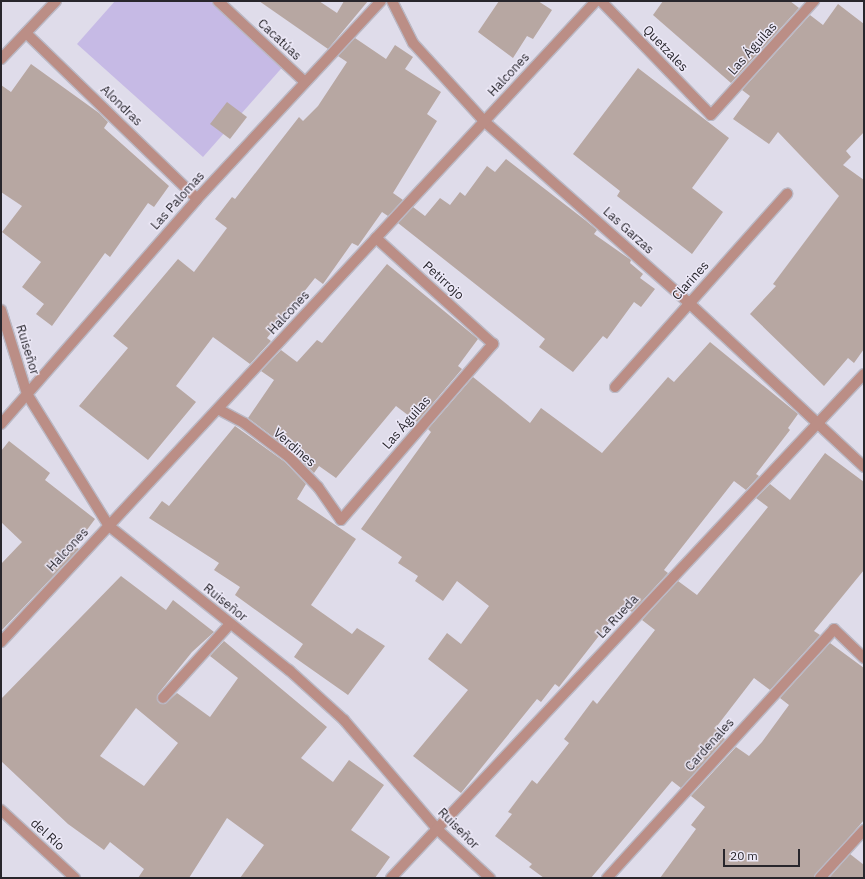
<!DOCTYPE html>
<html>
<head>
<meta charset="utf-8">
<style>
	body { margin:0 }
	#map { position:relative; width:865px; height:879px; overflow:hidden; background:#dfdcea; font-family:"IBM Plex Sans",sans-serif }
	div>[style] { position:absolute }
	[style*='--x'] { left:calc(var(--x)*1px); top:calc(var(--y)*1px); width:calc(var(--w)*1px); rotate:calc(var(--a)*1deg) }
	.green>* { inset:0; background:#c6bae5 }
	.building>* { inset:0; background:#b7a7a2 }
	.roads { filter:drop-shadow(1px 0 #bab8c4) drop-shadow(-1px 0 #bab8c4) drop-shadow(0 1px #bab8c4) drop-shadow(0 -1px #bab8c4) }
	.minor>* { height:10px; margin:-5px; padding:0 5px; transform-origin:5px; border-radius:5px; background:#bb8e86 }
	span { translate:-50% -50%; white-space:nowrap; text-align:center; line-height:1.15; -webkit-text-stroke:3px #ede9f8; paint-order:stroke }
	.street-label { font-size:13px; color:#28262c }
	.frame { position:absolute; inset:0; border:2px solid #28262c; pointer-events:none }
	.scale { position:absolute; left:723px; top:849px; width:77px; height:18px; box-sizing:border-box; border:2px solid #28262c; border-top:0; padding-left:5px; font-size:12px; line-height:14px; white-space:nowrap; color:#28262c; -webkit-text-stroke:3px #ede9f8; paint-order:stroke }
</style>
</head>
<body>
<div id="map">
	<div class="green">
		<i style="clip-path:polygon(115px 1px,219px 1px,287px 62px,203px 157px,77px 44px)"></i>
	</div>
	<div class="building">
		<i style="clip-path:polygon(259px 1px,319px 1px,337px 13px,344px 1px,368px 1px,328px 49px)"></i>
		<i style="clip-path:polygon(499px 1px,538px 1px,552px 10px,533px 39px,527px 36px,513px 58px,478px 32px)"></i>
		<i style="clip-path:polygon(663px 1px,790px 1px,799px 8px,731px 83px,653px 15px)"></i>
		<i style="clip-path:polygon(838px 4px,864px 24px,864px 132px,846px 151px,851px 157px,843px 165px,864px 180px,864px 349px,854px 363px,848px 358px,824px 386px,750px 314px,776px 286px,773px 284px,839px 196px,778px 132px,769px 144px,733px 119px,750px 96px,742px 90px,810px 15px,823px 25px)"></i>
		<i style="clip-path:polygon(355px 38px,386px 59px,395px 45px,413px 57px,405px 69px,441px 92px,427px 114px,437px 121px,393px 193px,403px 200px,388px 216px,382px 212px,358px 246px,352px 243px,323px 284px,315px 278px,267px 338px,271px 341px,250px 364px,213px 337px,176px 386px,196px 402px,148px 460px,79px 406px,128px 348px,113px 336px,178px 259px,194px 272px,227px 228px,215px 219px,232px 197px,235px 199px,299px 117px,303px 121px,318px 106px,347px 62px,338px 56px)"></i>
		<i style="clip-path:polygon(31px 64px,99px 113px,108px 122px,104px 128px,169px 186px,154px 207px,148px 203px,110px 257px,105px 253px,52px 326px,36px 314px,44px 304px,22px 287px,41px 262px,2px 232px,22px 206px,1px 192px,1px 85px,11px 92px)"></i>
		<i style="clip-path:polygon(638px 68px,729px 138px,692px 188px,723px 212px,692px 254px,617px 196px,620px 191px,573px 154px)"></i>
		<i style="clip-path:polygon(227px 102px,247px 117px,230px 139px,210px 124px)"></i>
		<i style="clip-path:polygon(506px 159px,585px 220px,597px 230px,594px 234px,631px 260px,630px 263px,643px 274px,640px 278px,655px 289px,641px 307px,634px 302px,607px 339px,603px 336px,573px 372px,539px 347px,545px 339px,398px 223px,413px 207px,425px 216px,440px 198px,450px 205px,460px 192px,465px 196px,487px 166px,495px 172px)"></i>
		<i style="clip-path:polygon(387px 264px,478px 339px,458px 366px,462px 369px,417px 422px,396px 406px,336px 478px,319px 466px,314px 473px,293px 452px,248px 418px,274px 380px,261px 371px,281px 350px,297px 362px,317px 340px,322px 343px)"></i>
		<i style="clip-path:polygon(710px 342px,798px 414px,788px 428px,790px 430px,756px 474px,759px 476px,746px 490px,734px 481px,664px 570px,668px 573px,632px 612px,623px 605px,559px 687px,555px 684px,541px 702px,537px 699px,461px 793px,413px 756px,468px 690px,428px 659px,447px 633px,461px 644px,489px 606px,457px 581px,443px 601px,415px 581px,418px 576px,398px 563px,402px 557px,361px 529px,431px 432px,428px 429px,473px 377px,530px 423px,541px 408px,602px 453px,668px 377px,674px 382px)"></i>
		<i style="clip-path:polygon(235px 426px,285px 462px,306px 484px,297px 499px,356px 539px,311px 605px,352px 634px,357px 628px,385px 646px,348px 695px,294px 657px,303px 644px,235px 595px,240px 587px,214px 570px,219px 563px,149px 518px,162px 501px,169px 506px)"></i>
		<i style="clip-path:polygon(9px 441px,50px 473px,45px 480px,95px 519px,75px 546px,79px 549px,1px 631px,1px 564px,22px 542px,1px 522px,1px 451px)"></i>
		<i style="clip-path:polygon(825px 453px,864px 482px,864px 570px,814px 631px,820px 635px,770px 690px,754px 678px,717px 726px,721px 729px,717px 733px,725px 739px,681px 788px,672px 781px,591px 878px,544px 878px,529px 867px,532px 864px,495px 836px,512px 814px,508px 812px,532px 780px,537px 784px,569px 743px,564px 739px,593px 700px,597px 704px,655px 630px,642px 620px,678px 581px,697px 595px,768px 507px,756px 498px,770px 484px,790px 500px)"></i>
		<i style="clip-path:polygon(evenodd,121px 576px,166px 610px,173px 600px,214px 632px,192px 652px,158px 694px,159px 703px,165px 704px,177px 693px,210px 717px,238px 678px,210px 656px,224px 641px,327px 727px,301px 758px,333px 782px,349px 760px,384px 785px,351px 830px,390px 857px,375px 878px,240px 878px,264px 845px,227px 818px,189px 878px,138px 878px,144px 869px,110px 842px,104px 850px,68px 824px,1px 761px,1px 699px,121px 576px,136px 708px,178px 743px,144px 786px,100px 756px,136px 708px)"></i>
		<i style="clip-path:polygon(830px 643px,864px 668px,864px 820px,814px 878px,660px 878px,696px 829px,691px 825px,705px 807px,691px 796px,736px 747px,749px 756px,762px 742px,789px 705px,780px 698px)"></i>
		<i style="clip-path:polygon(850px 854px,864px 865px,864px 878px,829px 878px)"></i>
	</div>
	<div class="roads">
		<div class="minor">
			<i style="--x:218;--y:1;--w:119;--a:43"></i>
			<i style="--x:392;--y:1;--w:47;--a:63.4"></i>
			<i style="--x:413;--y:43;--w:105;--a:47.7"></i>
			<i style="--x:484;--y:121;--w:274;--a:41.6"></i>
			<i style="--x:689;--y:303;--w:240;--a:43.1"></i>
			<i style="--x:601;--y:1;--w:158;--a:46"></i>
			<i style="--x:711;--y:115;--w:154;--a:-47.9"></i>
			<i style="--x:26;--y:33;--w:238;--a:44.1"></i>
			<i style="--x:1;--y:59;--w:80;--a:-46.5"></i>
			<i style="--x:1;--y:310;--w:88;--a:72.8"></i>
			<i style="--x:27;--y:394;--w:155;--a:58.2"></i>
			<i style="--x:109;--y:526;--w:231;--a:38.7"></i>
			<i style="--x:289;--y:670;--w:74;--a:42.3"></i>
			<i style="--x:344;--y:720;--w:143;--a:49.5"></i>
			<i style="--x:437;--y:829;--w:72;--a:42.8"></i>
			<i style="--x:615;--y:387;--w:259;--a:-48.3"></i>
			<i style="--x:218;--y:409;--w:30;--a:28"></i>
			<i style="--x:244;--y:423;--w:56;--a:37.1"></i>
			<i style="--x:289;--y:457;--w:42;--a:46"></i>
			<i style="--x:318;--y:487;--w:40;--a:55.1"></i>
			<i style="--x:341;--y:520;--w:233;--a:-49.2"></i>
			<i style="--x:493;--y:344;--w:158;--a:-137.8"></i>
			<i style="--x:1;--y:424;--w:298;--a:-48.9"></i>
			<i style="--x:197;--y:199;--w:270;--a:-47.1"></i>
			<i style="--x:1;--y:642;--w:875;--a:-47.13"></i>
			<i style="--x:163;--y:698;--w:100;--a:-47.8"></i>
			<i style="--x:1;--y:810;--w:100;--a:42.6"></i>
			<i style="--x:391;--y:878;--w:691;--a:-46.82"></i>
			<i style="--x:607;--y:878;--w:337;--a:-47.6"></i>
			<i style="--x:834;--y:629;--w:42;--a:44"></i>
			<i style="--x:820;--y:878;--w:65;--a:-47.5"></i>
		</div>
	</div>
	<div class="street-label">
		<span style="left:279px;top:40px;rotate:43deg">Cacatúas</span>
		<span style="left:665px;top:49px;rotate:46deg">Quetzales</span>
		<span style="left:753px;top:49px;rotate:-48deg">Las Águilas</span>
		<span style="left:509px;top:75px;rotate:-47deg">Halcones</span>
		<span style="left:121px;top:106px;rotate:44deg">Alondras</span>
		<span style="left:178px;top:201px;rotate:-48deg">Las Palomas</span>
		<span style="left:628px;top:231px;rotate:42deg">Las Garzas</span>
		<span style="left:443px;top:281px;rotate:42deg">Petirrojo</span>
		<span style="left:691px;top:281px;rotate:-48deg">Clarines</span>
		<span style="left:289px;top:313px;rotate:-47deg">Halcones</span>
		<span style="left:27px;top:350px;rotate:73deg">Ruiseñor</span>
		<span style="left:407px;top:423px;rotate:-49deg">Las Águilas</span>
		<span style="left:294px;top:448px;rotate:41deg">Verdines</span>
		<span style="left:68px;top:550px;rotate:-47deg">Halcones</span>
		<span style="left:225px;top:603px;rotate:39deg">Ruiseñor</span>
		<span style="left:618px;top:617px;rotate:-47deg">La Rueda</span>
		<span style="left:710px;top:745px;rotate:-48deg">Cardenales</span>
		<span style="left:458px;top:829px;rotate:45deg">Ruiseñor</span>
		<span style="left:47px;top:835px;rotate:42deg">del Río</span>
	</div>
	<div class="frame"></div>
	<div class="scale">20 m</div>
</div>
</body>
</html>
